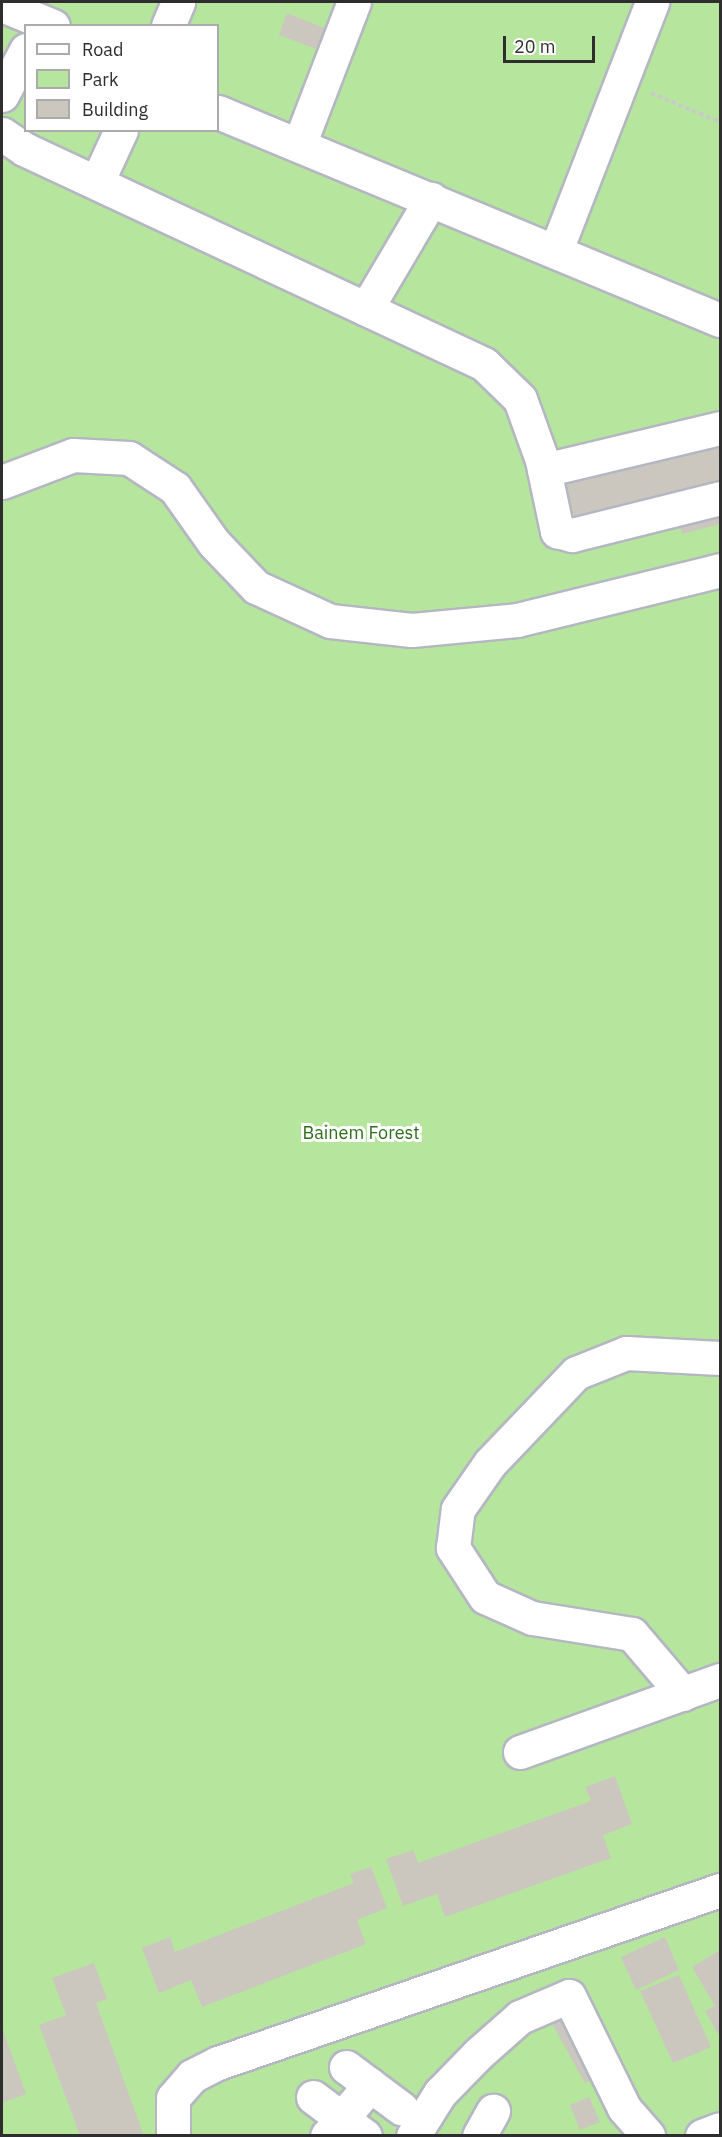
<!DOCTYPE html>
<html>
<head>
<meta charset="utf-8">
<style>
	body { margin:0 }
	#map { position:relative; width:722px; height:2137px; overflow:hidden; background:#efe9e1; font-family:"IBM Plex Sans",sans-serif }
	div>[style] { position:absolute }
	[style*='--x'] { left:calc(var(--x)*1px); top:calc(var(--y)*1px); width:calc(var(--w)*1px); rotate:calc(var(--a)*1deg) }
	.green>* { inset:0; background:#b6e59e }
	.building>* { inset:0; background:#cbc7bf }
	.path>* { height:4px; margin-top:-2px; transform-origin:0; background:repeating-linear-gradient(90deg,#c9c9c9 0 4.5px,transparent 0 7.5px) }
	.roads { filter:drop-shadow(2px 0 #b4b7c1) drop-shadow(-2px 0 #b4b7c1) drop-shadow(0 2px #b4b7c1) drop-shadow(0 -2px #b4b7c1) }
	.minor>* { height:33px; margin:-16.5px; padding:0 16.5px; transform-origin:16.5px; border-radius:16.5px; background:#fff }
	span { translate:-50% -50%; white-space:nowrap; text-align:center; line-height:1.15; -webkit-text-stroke:6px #fff; paint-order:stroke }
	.park-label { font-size:18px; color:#2c6e1b }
	.frame { position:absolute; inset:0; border:3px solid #2e2e2e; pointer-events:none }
	.legend { position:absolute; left:24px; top:24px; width:195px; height:108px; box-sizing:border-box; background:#fff; border:2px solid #ababab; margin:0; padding:8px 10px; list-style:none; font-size:18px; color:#2e2e2e }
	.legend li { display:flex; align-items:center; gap:12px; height:30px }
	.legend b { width:30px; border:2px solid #ababab }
	.scale { position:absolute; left:503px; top:36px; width:92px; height:27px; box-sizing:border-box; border:3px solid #2e2e2e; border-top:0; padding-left:8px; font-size:18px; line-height:21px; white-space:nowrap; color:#2e2e2e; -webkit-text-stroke:4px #fff; paint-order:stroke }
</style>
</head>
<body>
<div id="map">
	<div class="green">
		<i style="clip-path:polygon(evenodd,2px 2px,720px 2px,720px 2135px,2px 2135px,2px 2px,26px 26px,218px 26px,218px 130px,26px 130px,26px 26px)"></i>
	</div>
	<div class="building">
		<i style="clip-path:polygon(287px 13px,337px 33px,329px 54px,279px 35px)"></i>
		<i style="clip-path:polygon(720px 441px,720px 483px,572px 520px,562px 481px)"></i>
		<i style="clip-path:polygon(720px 512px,720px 524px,682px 534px,679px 523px)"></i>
		<i style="clip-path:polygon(615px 1776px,632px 1824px,603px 1835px,611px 1858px,445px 1917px,437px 1894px,403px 1906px,386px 1859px,413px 1850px,418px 1863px,591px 1801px,585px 1787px)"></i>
		<i style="clip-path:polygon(371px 1867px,387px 1908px,357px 1920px,366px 1944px,202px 2007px,191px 1980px,159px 1993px,142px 1948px,170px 1937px,175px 1952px,354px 1883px,350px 1874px)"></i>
		<i style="clip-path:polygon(665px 1937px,679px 1970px,636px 1990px,621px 1957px)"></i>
		<i style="clip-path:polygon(720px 1950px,720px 2037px,705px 2011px,715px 2006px,692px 1967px)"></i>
		<i style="clip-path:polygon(94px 1963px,107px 1999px,96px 2003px,144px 2136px,80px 2136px,39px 2025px,66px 2015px,52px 1978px)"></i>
		<i style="clip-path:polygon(679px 1975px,711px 2047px,673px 2063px,640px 1991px)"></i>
		<i style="clip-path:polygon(567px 2011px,603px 2074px,585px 2083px,550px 2020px)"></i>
		<i style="clip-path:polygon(2px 2028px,26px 2094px,2px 2103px)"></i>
		<i style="clip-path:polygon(589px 2097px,600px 2122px,580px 2130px,570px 2105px)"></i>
	</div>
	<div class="path">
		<i style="--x:651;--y:93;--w:75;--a:22.8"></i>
	</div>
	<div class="roads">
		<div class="minor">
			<i style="--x:2;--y:5;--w:55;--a:22.4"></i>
			<i style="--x:168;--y:26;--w:26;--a:-67"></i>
			<i style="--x:2;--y:95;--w:51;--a:-61.9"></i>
			<i style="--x:218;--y:112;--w:543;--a:22.51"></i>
			<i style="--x:2;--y:134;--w:27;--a:34"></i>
			<i style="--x:24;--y:149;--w:508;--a:25.05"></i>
			<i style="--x:484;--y:364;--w:50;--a:44.2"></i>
			<i style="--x:520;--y:399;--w:65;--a:70.2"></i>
			<i style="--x:542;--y:460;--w:73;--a:78.1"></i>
			<i style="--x:557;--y:531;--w:16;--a:15"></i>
			<i style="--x:572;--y:535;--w:153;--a:-14"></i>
			<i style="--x:299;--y:145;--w:153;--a:-69"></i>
			<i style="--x:97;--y:182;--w:57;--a:-65.2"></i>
			<i style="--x:556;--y:250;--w:266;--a:-68.8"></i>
			<i style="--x:366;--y:309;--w:128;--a:-59.4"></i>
			<i style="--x:544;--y:470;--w:181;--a:-13.4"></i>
			<i style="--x:2;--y:482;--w:76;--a:-20.8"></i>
			<i style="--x:73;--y:455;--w:56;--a:3.1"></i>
			<i style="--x:129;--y:458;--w:55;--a:33.1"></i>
			<i style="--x:175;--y:488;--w:67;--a:54.7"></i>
			<i style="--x:214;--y:543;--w:61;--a:46.3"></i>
			<i style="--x:256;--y:587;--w:81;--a:24.7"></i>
			<i style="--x:330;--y:621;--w:82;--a:6.3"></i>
			<i style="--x:412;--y:630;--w:105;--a:-5.4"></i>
			<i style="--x:517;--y:620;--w:209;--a:-13.8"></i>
			<i style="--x:683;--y:1694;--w:79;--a:-130.4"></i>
			<i style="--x:632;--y:1634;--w:101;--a:-170.9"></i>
			<i style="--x:532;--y:1618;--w:51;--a:-155.9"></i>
			<i style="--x:485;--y:1597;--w:59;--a:-123.1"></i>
			<i style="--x:453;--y:1548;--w:39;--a:-83"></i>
			<i style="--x:458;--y:1509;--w:56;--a:-55.2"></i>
			<i style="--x:490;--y:1463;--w:124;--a:-46.3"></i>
			<i style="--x:576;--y:1373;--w:54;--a:-21.8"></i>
			<i style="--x:626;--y:1353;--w:94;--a:3"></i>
			<i style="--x:520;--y:1752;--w:213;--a:-19.8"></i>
			<i style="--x:346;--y:2067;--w:69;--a:36.7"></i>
			<i style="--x:313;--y:2097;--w:65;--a:36.9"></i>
			<i style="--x:173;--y:2136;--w:38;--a:-90"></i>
			<i style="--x:173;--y:2098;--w:29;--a:-49"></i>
			<i style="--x:192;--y:2076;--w:29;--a:-27"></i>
			<i style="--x:218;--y:2063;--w:531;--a:-19.02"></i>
			<i style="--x:327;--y:2136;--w:67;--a:-49.9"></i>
			<i style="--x:413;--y:2136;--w:51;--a:-57.9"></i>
			<i style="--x:440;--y:2093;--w:54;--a:-45.7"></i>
			<i style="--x:478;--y:2054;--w:56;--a:-41.4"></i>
			<i style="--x:520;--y:2017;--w:53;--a:-23.2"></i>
			<i style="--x:569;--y:1996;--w:125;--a:63.8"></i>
			<i style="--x:624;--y:2108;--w:37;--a:49"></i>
			<i style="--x:479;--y:2136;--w:29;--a:-61"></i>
			<i style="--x:702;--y:2136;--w:19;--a:-21"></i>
		</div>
	</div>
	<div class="park-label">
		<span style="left:361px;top:1133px">Bainem Forest</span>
	</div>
	<div class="frame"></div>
	<ul class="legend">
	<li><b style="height:8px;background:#fff"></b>Road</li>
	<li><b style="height:16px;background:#b6e59e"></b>Park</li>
	<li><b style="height:16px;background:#cbc7bf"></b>Building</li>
	</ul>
	<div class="scale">20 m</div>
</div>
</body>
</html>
